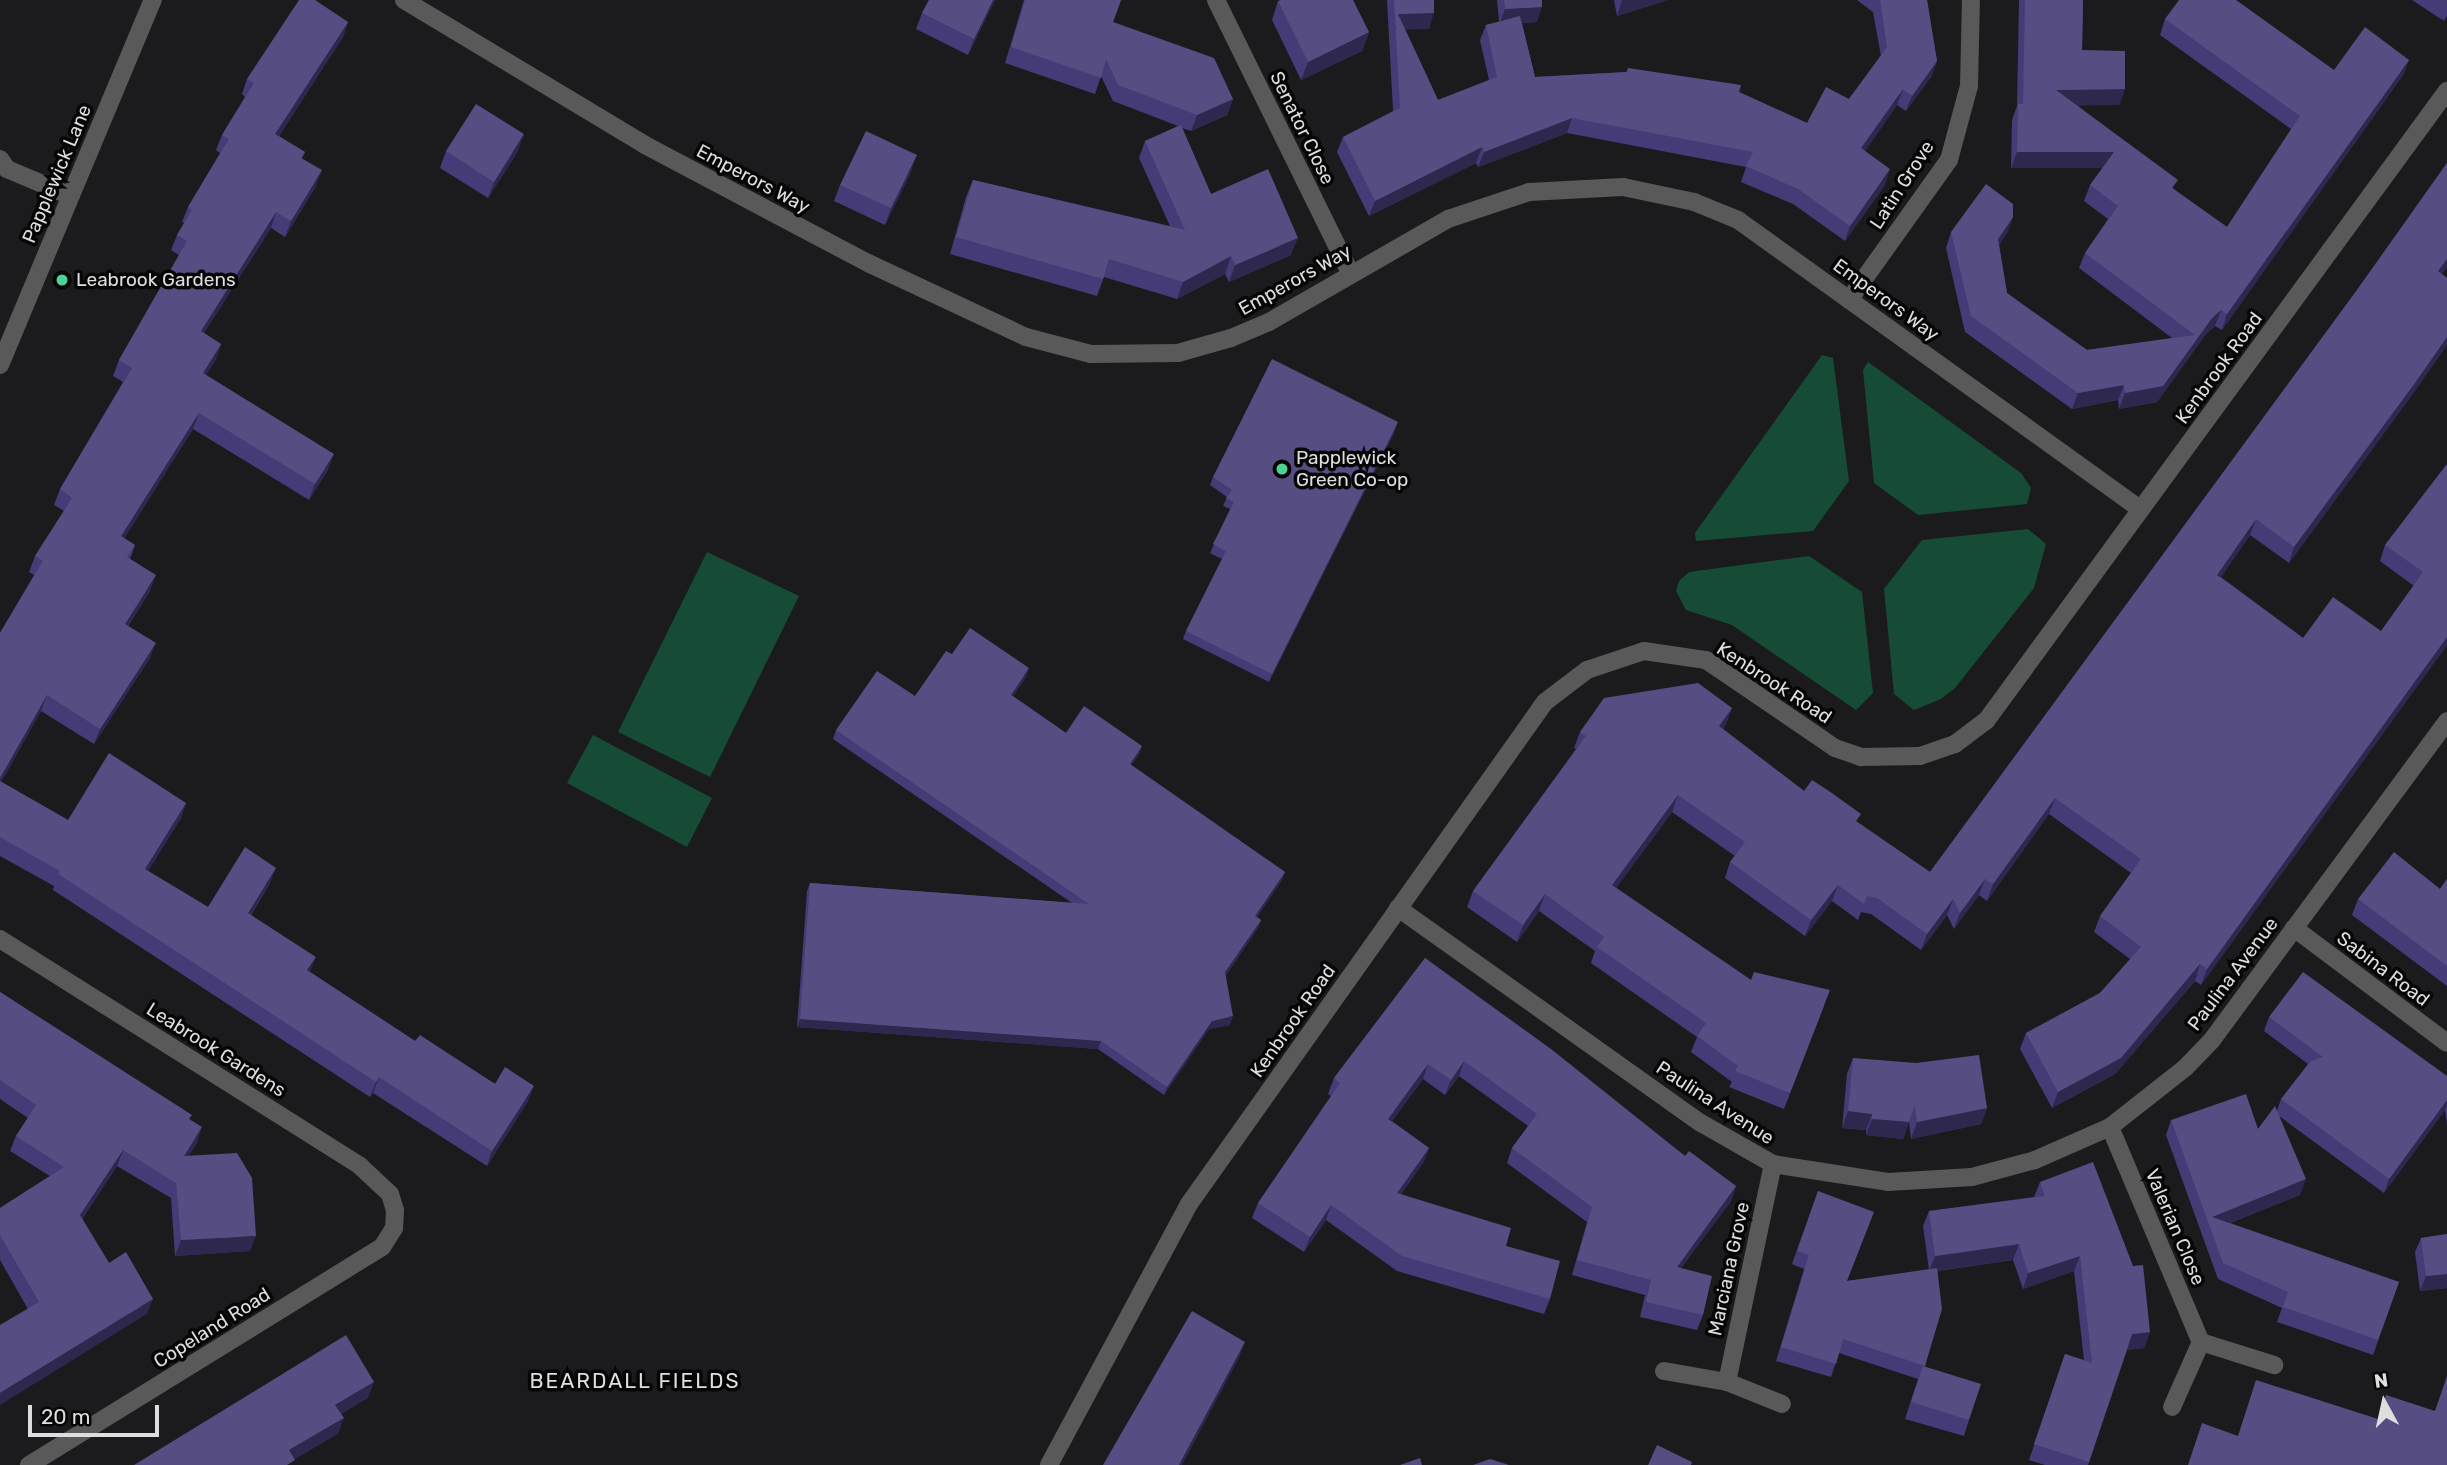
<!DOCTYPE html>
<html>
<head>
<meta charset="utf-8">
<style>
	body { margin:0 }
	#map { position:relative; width:2447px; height:1465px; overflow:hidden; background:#1b1b1d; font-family:Rubik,sans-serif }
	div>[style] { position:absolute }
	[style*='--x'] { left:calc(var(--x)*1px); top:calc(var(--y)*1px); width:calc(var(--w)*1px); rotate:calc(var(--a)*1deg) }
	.green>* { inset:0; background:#164c35 }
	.minor>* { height:18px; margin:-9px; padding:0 9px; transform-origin:9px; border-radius:9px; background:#59595a }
	.tertiary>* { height:18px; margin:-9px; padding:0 9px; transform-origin:9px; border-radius:9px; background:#59595a }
	.wall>* { inset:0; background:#453b77 }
	.shaded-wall>* { inset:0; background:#2e274e }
	.building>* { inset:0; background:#564d82 }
	.dots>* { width:19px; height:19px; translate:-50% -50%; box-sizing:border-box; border:4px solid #060607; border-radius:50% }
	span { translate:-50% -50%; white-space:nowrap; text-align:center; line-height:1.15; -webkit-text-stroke:7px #060607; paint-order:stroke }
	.street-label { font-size:19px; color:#dedee0 }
	.poi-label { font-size:19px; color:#dedee0 }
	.left { translate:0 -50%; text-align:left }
	.neighbourhood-label { font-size:21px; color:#dedee0; letter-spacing:2px }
	.north { position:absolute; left:2349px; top:1367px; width:70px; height:70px; -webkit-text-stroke:5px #060607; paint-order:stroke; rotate:352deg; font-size:19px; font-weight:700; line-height:28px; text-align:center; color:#dedee0 }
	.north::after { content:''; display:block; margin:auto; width:24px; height:32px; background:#dedee0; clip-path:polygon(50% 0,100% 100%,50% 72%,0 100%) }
	.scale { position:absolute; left:28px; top:1405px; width:131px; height:32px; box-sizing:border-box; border:4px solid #dedee0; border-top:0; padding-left:9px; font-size:21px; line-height:24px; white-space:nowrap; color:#dedee0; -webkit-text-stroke:5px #060607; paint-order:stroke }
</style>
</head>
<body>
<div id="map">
	<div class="green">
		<i style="clip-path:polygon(1822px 355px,1833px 358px,1849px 481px,1813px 531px,1696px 541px,1695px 533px)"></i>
		<i style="clip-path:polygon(1868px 362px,2021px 473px,2031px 488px,2027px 504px,1918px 515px,1874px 483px,1863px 370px)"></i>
		<i style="clip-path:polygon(2028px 529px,2046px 544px,2034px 588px,1955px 688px,1941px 699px,1914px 710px,1894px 694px,1884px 589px,1922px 540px)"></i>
		<i style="clip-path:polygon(707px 552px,799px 596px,710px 777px,618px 732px)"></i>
		<i style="clip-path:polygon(1809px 556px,1862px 592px,1873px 693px,1856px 710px,1732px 625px,1686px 610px,1676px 591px,1679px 581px,1689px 572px)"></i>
		<i style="clip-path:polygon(593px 735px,712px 798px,687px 847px,567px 783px)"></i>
	</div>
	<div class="minor">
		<i style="--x:404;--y:0;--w:281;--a:31"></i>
		<i style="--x:645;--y:145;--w:252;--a:27.9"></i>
		<i style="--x:868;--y:263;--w:174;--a:25.1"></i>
		<i style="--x:1026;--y:337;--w:67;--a:14.7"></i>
		<i style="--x:1091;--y:354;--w:87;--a:-0.7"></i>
		<i style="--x:1178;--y:353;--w:55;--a:-15.8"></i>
		<i style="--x:1231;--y:338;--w:41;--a:-22.8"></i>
		<i style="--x:1269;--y:322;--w:207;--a:-29.9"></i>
		<i style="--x:1448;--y:219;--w:85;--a:-18.4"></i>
		<i style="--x:1529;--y:192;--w:94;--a:-3"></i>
		<i style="--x:1623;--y:187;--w:73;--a:11.9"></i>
		<i style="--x:1694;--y:202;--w:48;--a:22.2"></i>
		<i style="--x:1738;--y:220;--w:496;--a:35.7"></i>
		<i style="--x:1216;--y:0;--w:305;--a:63.8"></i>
		<i style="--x:0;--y:159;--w:12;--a:55"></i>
		<i style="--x:7;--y:169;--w:69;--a:22.9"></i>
		<i style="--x:1849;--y:300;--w:172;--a:-54.5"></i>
		<i style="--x:1949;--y:160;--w:77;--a:-74.9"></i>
		<i style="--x:1969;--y:86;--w:86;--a:-88.7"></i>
		<i style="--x:1398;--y:908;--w:372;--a:35.4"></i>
		<i style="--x:1701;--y:1123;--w:83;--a:29.7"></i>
		<i style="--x:1773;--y:1164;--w:116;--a:8.9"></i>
		<i style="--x:1888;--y:1182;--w:84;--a:-3.4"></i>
		<i style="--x:1972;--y:1177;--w:65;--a:-15.1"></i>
		<i style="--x:2035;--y:1160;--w:82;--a:-23.7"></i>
		<i style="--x:2110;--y:1127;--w:95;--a:-38.2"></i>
		<i style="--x:2185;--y:1068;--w:39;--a:-46"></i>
		<i style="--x:2212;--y:1040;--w:396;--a:-53.6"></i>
		<i style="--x:2294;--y:928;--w:191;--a:36.9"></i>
		<i style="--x:0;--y:939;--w:426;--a:32.2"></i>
		<i style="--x:360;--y:1166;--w:41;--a:43"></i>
		<i style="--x:390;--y:1194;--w:17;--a:73"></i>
		<i style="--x:395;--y:1210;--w:18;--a:93"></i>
		<i style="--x:394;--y:1228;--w:22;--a:122"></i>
		<i style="--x:382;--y:1247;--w:415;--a:148.3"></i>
		<i style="--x:2110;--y:1127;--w:233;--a:67.1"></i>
		<i style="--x:2201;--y:1342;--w:71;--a:114"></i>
		<i style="--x:2201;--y:1342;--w:77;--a:17.5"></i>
		<i style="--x:1664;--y:1371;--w:64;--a:9.9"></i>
		<i style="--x:1727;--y:1382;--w:59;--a:21.8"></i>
		<i style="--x:1727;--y:1382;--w:223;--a:-78.1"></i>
		<i style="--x:1049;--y:1465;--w:296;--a:-61.8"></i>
		<i style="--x:1189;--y:1204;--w:615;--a:-54.66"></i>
		<i style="--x:1545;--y:702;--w:53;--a:-37.3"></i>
		<i style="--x:1587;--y:670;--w:60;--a:-18.4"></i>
		<i style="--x:1644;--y:651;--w:63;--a:8.3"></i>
		<i style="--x:1706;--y:660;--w:156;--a:34.3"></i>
		<i style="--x:1835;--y:748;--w:28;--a:19"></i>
		<i style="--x:1861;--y:757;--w:59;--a:-1"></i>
		<i style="--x:1920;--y:756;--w:37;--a:-19"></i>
		<i style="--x:1955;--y:744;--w:39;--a:-37"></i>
		<i style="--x:1986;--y:721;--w:781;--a:-53.81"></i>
	</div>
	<div class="tertiary">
		<i style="--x:0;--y:365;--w:396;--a:-67.3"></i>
	</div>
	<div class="wall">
		<i style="clip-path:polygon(929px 0,995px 0,968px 55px,916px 29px,922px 13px)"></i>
		<i style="clip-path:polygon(1024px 0,1121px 0,1113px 22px,1233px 99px,1227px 115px,1191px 131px,1182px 128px,1211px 194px,1291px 255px,1229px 282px,1225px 274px,1177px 299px,1104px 277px,1097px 296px,950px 254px,966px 197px,973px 180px,1170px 226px,1139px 158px,1145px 141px,1178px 126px,1113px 101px,1101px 76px,1095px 94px,1005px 63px)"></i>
		<i style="clip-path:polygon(1387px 0,1434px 0,1429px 29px,1405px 29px,1438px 100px,1489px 80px,1480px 40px,1486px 25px,1499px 22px,1497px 0,1542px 0,1537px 22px,1522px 23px,1535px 77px,1626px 72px,1628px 68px,1739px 92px,1807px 123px,1849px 99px,1881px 56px,1873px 12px,1857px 0,1927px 0,1937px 61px,1931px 77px,1906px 111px,1897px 105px,1865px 151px,1885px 185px,1845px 241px,1793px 204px,1741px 182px,1746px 167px,1567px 133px,1478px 167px,1476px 163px,1369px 216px,1337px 152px,1343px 137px,1393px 111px)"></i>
		<i style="clip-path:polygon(1614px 0,1668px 0,1617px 16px)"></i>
		<i style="clip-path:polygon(2019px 0,2083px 0,2082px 50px,2125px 89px,2119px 105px,2077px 105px,2175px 190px,2227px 227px,2291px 129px,2160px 35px,2165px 19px,2334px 70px,2409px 60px,2403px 75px,2222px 330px,2215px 326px,2206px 334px,2157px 402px,2119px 409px,2118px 400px,2072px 409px,1965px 332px,1946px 248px,1951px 232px,2013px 217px,2007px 233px,1999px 245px,2007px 293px,2087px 350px,2172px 338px,2079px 268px,2085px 253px,2108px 219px,2084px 201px,2090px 185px,2103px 168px,2011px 168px,2012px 120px,2017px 106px)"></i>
		<i style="clip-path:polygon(2412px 0,2447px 0,2447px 16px,2444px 21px)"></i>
		<i style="clip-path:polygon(1278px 1px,1369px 32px,1362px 51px,1301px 80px,1272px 20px)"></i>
		<i style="clip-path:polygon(348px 22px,343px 37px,279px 136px,305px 152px,302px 158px,316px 186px,285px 237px,271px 228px,204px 333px,221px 344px,216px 359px,206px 375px,328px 470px,309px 500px,193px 429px,124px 538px,135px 545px,130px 559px,150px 591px,128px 626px,150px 658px,94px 744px,41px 711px,1px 782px,68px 820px,186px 803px,181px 818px,148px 871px,208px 907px,270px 883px,251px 915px,310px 972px,415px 1041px,528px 1101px,487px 1166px,373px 1093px,370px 1097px,53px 890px,54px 886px,0 856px,0 633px,34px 575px,29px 572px,35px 556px,64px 511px,54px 505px,60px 489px,123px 382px,113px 376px,119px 360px,179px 255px,171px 250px,177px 235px,184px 223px,182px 222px,188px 207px,220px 153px,216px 150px,222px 135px,245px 97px,242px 94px,247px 79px)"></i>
		<i style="clip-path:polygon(446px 151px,518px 151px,488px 198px,440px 168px)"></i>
		<i style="clip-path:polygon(2447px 163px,2447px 267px,2442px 274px,2447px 278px,2447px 345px,2409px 399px,2289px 563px,2250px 535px,2221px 577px,2303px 638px,2381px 631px,2414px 586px,2380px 561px,2385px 545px,2447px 464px,2447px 645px,2201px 985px,2195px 981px,2115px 1074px,2052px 1108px,2020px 1049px,2026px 1033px,2100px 993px,2130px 959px,2094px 932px,2100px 916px,2131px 873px,2049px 814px,1987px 901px,1979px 895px,1954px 929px,1947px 915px,1921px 950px,1871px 914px,1861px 912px,1858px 920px,1832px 901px,1805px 936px,1725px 878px,1730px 862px,1735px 856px,1672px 812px,1616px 888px,1751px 980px,1824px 1006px,1784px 1109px,1729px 1087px,1732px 1082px,1691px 1052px,1697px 1037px,1591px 963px,1595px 951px,1539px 911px,1517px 942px,1467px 907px,1473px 891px,1576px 749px,1574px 748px,1580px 732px,1732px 708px,1726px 724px,1723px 729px,1804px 791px,1858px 823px,1930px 872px,2357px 290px)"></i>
		<i style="clip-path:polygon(911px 172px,885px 225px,834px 201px,840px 185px)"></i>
		<i style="clip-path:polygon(1395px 431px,1269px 682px,1183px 639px,1186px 631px,1222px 559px,1210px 553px,1230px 509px,1223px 506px,1227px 497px,1210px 485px,1213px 477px)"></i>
		<i style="clip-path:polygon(952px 654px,1026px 677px,1013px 696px,1066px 733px,1142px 746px,1139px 754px,1131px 765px,1285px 872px,1282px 880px,1257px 917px,1261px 920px,1258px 928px,1226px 975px,1230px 1025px,1209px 1029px,1164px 1095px,1098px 1049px,797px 1027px,807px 891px,810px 883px,1072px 903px,833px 739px,836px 730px,915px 696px)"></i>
		<i style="clip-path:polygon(2447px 879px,2447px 986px,2352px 915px,2358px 899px,2440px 889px)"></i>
		<i style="clip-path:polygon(1425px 958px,1685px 1156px,1736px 1186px,1731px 1201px,1681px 1268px,1703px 1315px,1697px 1330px,1640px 1317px,1645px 1295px,1572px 1275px,1587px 1222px,1507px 1163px,1512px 1148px,1528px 1126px,1459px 1076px,1445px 1095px,1423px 1079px,1392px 1121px,1429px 1148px,1423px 1163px,1401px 1194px,1506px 1246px,1550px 1299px,1544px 1314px,1397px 1271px,1326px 1220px,1304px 1252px,1252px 1218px,1258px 1203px,1331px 1096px,1328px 1094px,1334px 1078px)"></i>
		<i style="clip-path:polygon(0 992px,190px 1119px,197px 1143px,188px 1156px,250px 1251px,175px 1256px,171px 1198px,117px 1166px,82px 1219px,109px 1263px,147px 1314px,28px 1309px,0 1260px,0 1208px,50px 1176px,10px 1151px,16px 1136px,28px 1118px,0 1099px)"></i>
		<i style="clip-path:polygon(2269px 1017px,2447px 1076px,2447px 1126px,2445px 1110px,2384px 1193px,2279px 1116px,2300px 1195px,2230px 1223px,2399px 1282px,2373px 1355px,2277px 1322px,2282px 1308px,2218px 1279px,2166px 1135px,2171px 1120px,2258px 1129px,2277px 1111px,2281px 1099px,2308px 1064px,2264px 1031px)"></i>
		<i style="clip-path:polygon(1853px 1058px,1987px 1108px,1981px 1124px,1911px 1139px,1909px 1122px,1903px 1139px,1866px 1135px,1866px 1130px,1842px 1128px,1847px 1074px)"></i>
		<i style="clip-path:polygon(2040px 1182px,2150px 1332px,2144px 1348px,2127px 1350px,2088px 1465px,2045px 1465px,2029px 1460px,2065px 1354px,2084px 1360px,2074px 1271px,2023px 1289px,2013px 1260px,1938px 1271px,1925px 1367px,1969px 1420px,1964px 1436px,1905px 1419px,1918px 1379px,1839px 1353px,1831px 1377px,1776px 1361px,1804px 1269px,1792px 1264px,1818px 1191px,1847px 1281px,1929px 1270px,1923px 1226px,1929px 1211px,2034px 1197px)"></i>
		<i style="clip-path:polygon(2447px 1234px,2447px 1288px,2420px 1291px,2415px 1252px,2421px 1238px)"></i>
	</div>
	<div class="shaded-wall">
		<i style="clip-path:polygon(993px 0,995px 0,968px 55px,974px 39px)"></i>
		<i style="clip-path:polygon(1622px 0,1668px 0,1617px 16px)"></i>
		<i style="clip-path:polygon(1542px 7px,1537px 22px,1499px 25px,1505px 9px)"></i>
		<i style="clip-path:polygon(1434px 13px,1429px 29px,1395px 30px,1398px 14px)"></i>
		<i style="clip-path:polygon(348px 22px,343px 37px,270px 150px,275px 134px)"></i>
		<i style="clip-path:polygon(1369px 32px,1362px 51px,1301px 80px,1308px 62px)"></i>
		<i style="clip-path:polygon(2409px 60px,2403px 75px,2222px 330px,2227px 314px)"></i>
		<i style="clip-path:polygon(1937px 61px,1931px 77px,1906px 111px,1912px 96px)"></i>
		<i style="clip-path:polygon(1903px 89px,1897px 105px,1856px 164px,1861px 148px)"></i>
		<i style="clip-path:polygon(2125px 89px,2119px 105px,2050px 106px,2056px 90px)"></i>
		<i style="clip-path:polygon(1233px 99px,1227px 115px,1191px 131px,1197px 115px)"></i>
		<i style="clip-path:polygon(1572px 118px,1567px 133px,1478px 167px,1484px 152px)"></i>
		<i style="clip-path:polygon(524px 134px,518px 151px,488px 198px,494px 182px)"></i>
		<i style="clip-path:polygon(1482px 147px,1476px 163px,1369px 216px,1375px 201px)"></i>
		<i style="clip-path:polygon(2017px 152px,2114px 152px,2109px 168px,2011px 168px)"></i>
		<i style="clip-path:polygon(917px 155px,911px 172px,885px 225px,891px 208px)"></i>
		<i style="clip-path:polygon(1890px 169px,1885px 185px,1845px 241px,1850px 226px)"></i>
		<i style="clip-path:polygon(322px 170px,316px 186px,285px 237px,291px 221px)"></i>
		<i style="clip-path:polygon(276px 212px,271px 228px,195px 347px,201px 331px)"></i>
		<i style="clip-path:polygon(2013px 217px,2007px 233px,1993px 254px,1998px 239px)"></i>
		<i style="clip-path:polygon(1298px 238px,1291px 255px,1229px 282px,1235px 265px)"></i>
		<i style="clip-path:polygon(1231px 256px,1225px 274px,1177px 299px,1183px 282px)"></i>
		<i style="clip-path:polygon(2447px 259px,2447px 267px,2432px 288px,2438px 271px)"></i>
		<i style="clip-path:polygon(2221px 310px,2215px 326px,2206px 334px,2157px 402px,2119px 409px,2125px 393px,2163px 386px,2212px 318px)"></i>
		<i style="clip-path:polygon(2447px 337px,2447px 345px,2409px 399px,2289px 563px,2294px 547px)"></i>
		<i style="clip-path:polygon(221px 344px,216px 359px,198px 389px,203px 373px)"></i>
		<i style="clip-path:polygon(2124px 385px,2118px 400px,2072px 409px,2078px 393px)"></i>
		<i style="clip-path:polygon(199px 413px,193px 429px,116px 552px,121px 536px)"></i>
		<i style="clip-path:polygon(1398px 422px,1395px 431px,1269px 682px,1272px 674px)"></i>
		<i style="clip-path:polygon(334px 454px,328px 470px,309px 500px,315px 484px)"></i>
		<i style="clip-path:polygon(2256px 519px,2250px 535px,2211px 591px,2217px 575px)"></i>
		<i style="clip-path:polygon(156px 575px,150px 591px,119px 639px,125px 624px)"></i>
		<i style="clip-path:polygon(2447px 637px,2447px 645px,2201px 985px,2207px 969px)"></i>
		<i style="clip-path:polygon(156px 643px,150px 658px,94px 744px,100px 729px)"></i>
		<i style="clip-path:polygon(1029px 668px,1026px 677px,1008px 703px,1011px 695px)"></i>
		<i style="clip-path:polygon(47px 695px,41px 711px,0 784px,0 778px)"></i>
		<i style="clip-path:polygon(1732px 708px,1726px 724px,1713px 742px,1719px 726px)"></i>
		<i style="clip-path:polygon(1142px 746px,1139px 754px,1126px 772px,1130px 764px)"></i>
		<i style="clip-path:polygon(1678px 795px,1672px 812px,1606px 902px,1612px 885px)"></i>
		<i style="clip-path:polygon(2055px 798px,2049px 814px,1987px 901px,1993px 884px)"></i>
		<i style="clip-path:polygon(186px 803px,181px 818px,140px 884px,145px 869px)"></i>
		<i style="clip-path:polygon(276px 868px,270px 883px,242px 928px,248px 913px)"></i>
		<i style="clip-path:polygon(1285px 872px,1282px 880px,1252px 924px,1255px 916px)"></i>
		<i style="clip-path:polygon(1985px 879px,1979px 895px,1954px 929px,1960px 913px)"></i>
		<i style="clip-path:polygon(1838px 885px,1832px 901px,1805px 936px,1811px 920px)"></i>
		<i style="clip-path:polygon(1545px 894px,1539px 911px,1517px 942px,1523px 925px)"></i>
		<i style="clip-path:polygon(1953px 899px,1947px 915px,1921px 950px,1927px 934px)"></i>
		<i style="clip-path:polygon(1261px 920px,1258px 928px,1222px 980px,1225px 972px)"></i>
		<i style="clip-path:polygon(316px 957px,310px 972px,307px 970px)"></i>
		<i style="clip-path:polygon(2200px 964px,2195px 981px,2115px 1074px,2052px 1108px,2058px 1092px)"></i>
		<i style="clip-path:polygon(1233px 1016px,1230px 1025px,1209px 1029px,1164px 1095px,1167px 1087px,1212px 1021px)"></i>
		<i style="clip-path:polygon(800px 1019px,1101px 1041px,1098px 1049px,797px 1027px)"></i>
		<i style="clip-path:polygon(1464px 1061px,1459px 1076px,1445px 1095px,1451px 1080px)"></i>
		<i style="clip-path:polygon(1428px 1064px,1423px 1079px,1382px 1134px,1388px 1119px)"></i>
		<i style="clip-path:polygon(379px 1077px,373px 1093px,370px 1097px,376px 1082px)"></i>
		<i style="clip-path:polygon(534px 1086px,528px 1101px,487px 1166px,492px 1151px)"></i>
		<i style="clip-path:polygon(2447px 1100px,2447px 1105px,2445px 1110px,2384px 1193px,2389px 1179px)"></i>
		<i style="clip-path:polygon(1915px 1106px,1903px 1139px,1866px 1135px,1872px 1119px)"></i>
		<i style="clip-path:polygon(1987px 1108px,1981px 1124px,1911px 1139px,1917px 1122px)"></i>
		<i style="clip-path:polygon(1848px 1111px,1872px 1114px,1866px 1130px,1842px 1128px)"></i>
		<i style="clip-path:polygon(202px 1127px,197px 1143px,178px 1172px,184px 1156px)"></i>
		<i style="clip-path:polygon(1429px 1148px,1423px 1163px,1391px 1208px,1397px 1193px)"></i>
		<i style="clip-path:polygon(123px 1150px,117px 1166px,74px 1230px,80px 1215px)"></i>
		<i style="clip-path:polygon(2306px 1179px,2300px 1195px,2211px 1230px,2212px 1217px)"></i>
		<i style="clip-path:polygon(1736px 1186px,1731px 1201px,1671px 1282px,1677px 1267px)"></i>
		<i style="clip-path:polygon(1331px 1205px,1326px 1220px,1304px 1252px,1310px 1237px)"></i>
		<i style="clip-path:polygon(256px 1236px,250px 1251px,175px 1256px,181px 1240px)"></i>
		<i style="clip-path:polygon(2019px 1244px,2013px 1260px,1929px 1272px,1935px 1256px)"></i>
		<i style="clip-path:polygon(2080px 1256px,2074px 1271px,2023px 1289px,2028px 1273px)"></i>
		<i style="clip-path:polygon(2447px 1274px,2447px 1288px,2420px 1291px,2426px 1276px)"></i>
		<i style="clip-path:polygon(153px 1299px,147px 1314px,0 1405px,0 1393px)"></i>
		<i style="clip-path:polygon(2150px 1332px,2144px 1348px,2127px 1350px,2132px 1334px)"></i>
		<i style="clip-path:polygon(1245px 1342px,1239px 1358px,1182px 1465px,1179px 1465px)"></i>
		<i style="clip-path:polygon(374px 1382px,368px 1398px,330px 1421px,335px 1405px)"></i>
		<i style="clip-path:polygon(344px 1418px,338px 1434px,285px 1465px,289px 1450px)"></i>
	</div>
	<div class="building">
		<i style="clip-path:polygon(299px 0,315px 0,348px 22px,275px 134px,305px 152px,301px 158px,322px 170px,291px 221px,276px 212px,201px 331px,221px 344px,203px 373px,334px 454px,315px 484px,199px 413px,121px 536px,135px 545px,127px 557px,156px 575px,125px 624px,156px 643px,100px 729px,47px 695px,0 778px,0 633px,43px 561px,35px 556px,72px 498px,60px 489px,132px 368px,119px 360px,187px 241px,177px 235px,192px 210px,188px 207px,229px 139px,222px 135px,254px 83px,247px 79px)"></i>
		<i style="clip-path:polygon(929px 0,993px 0,974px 39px,922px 13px)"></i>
		<i style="clip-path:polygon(1025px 0,1121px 0,1113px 22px,1214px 58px,1233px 99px,1197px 115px,1118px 85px,1106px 59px,1101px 78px,1011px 47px)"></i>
		<i style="clip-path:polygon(1281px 0,1353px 0,1369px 32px,1308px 62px,1278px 1px)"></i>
		<i style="clip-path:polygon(1394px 0,1434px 0,1434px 13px,1398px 14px,1438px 100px,1497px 77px,1486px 25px,1520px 16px,1535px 77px,1628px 72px,1628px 68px,1741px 85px,1739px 92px,1807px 123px,1826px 87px,1849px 99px,1887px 47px,1880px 0,1927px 0,1937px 61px,1912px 96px,1903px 89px,1861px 148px,1890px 169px,1850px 226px,1798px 189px,1746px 166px,1753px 152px,1572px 118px,1484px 152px,1482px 147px,1375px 201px,1343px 137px,1400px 108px)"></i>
		<i style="clip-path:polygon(1504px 0,1542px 0,1542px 7px,1505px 9px)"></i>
		<i style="clip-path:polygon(2025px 0,2083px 0,2082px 50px,2125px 51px,2125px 89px,2056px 90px,2178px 180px,2172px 188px,2227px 227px,2300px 116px,2165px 19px,2179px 0,2236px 0,2334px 70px,2365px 27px,2409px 60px,2227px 314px,2221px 310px,2212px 318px,2163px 386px,2125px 393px,2124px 385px,2078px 393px,1971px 316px,1951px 232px,1986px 184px,2013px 204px,2013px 217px,1998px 239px,2007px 293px,2026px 307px,2087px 350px,2195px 335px,2085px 253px,2118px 206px,2090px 185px,2114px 152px,2017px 152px,2018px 104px,2023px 104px)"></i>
		<i style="clip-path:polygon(476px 104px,524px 134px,494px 182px,446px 151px)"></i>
		<i style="clip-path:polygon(1181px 125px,1211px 194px,1268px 169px,1298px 238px,1235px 265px,1231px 256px,1183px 282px,1109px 259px,1103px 279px,956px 237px,973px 180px,1185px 230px,1145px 141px)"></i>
		<i style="clip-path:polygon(866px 131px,917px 155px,891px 208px,840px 185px)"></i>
		<i style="clip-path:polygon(2447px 163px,2447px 259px,2438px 271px,2447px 278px,2447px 337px,2415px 383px,2294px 547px,2256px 519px,2217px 575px,2303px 638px,2333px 597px,2381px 631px,2423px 572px,2385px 545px,2447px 464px,2447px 637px,2207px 969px,2200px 964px,2121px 1058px,2058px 1092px,2026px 1033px,2100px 993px,2141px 947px,2100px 916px,2141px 859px,2055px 798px,1993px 884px,1985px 879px,1960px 913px,1953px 899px,1927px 934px,1877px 898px,1867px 896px,1864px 904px,1838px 885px,1811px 920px,1730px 862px,1745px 842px,1678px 795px,1612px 885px,1751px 980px,1754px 972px,1830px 990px,1790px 1093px,1735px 1071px,1738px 1066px,1697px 1036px,1706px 1023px,1597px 947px,1604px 937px,1545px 894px,1523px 925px,1473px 891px,1586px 736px,1580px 732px,1604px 698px,1698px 683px,1732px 708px,1719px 726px,1804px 791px,1812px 780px,1829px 791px,1861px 814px,1856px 821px,1930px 872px,2357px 290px)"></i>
		<i style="clip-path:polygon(1272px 359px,1398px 422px,1272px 674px,1186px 631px,1226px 551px,1213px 544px,1234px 502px,1226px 498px,1232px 490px,1213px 477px)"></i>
		<i style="clip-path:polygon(970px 628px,1029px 668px,1011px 695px,1066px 733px,1084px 706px,1142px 746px,1130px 764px,1285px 872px,1255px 916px,1261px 920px,1225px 972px,1233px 1016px,1212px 1021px,1167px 1087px,1101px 1041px,800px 1019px,810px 883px,1089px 904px,836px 730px,877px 671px,915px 696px,946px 651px,952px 654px)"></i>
		<i style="clip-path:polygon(109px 753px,186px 803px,145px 869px,208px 907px,245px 847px,276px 868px,248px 913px,316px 957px,307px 970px,415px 1041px,420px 1035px,495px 1084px,505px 1067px,534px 1086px,492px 1151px,379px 1077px,376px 1082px,58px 874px,60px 871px,0 837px,0 781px,68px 820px)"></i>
		<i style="clip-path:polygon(2394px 852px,2440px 889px,2447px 879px,2447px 966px,2358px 899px)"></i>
		<i style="clip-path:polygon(1425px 958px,1551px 1049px,1685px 1156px,1689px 1151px,1736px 1186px,1677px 1267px,1712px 1276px,1703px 1315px,1646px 1302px,1651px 1280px,1577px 1260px,1592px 1207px,1512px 1148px,1537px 1114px,1464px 1061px,1451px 1080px,1428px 1064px,1388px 1119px,1429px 1148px,1397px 1193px,1511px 1228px,1506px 1246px,1560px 1261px,1550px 1299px,1402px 1256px,1331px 1205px,1310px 1237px,1258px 1203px,1340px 1083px,1334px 1078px)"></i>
		<i style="clip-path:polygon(2303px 972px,2447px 1076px,2447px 1100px,2389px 1179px,2281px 1099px,2311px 1061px,2323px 1057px,2269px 1017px)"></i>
		<i style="clip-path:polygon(0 992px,192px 1115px,189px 1119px,202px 1127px,184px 1156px,237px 1153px,252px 1178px,256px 1236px,181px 1240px,176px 1183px,123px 1150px,80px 1215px,109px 1263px,126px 1252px,153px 1299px,0 1393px,0 1325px,39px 1302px,0 1235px,0 1208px,64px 1167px,16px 1136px,36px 1105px,0 1080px)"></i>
		<i style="clip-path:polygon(1979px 1055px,1987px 1108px,1917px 1122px,1915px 1106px,1909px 1122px,1872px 1119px,1872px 1114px,1848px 1111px,1853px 1058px,1916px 1063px)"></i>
		<i style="clip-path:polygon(2246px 1094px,2258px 1129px,2275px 1106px,2306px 1179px,2212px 1217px,2399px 1282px,2378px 1340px,2283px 1307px,2288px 1292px,2223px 1263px,2171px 1120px)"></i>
		<i style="clip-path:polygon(2093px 1162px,2133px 1266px,2143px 1265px,2150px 1332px,2132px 1334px,2089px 1462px,2034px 1444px,2065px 1354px,2092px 1363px,2080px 1256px,2028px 1273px,2019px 1244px,1935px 1256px,1929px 1211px,2045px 1196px,2040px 1182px)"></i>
		<i style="clip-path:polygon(1818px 1191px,1874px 1212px,1847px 1281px,1937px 1268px,1942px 1309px,1925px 1366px,1843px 1339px,1836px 1364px,1781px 1347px,1809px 1255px,1797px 1251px)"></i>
		<i style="clip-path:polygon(2447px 1234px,2447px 1274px,2426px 1276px,2421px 1238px)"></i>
		<i style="clip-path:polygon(1192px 1311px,1245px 1342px,1179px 1465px,1103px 1465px)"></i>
		<i style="clip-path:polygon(346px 1335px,374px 1382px,335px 1405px,344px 1418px,289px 1450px,295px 1460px,287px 1465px,134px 1465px)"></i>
		<i style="clip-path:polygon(1923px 1366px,1981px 1384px,1969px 1420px,1911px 1402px)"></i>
		<i style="clip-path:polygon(2447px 1376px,2447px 1465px,2188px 1465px,2202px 1423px,2238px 1436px,2256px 1380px,2378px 1419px,2386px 1395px,2435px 1411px)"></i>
		<i style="clip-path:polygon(1657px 1445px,1692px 1462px,1691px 1465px,1648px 1465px)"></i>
		<i style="clip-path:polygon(1420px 1458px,1422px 1465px,1400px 1465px)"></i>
		<i style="clip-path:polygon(1490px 1459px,1509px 1465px,1473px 1465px)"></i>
	</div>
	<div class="dots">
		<i style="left:62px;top:280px;background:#4dd39a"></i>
		<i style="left:1282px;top:469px;background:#4dd39a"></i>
	</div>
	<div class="street-label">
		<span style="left:1302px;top:128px;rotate:64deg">Senator Close</span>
		<span style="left:57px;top:174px;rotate:-67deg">Papplewick Lane</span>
		<span style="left:753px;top:179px;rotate:28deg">Emperors Way</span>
		<span style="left:1902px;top:185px;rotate:-57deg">Latin Grove</span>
		<span style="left:1295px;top:280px;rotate:-29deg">Emperors Way</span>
		<span style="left:1886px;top:300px;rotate:36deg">Emperors Way</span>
		<span style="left:2219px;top:368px;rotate:-54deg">Kenbrook Road</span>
		<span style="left:1774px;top:683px;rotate:33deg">Kenbrook Road</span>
		<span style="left:2383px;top:969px;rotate:37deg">Sabina Road</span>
		<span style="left:2233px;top:974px;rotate:-53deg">Paulina Avenue</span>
		<span style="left:1293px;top:1021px;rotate:-55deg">Kenbrook Road</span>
		<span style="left:216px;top:1050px;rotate:32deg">Leabrook Gardens</span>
		<span style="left:1715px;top:1103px;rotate:33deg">Paulina Avenue</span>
		<span style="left:2175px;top:1227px;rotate:67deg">Valerian Close</span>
		<span style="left:1729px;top:1269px;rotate:-78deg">Marciana Grove</span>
		<span style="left:212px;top:1328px;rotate:-32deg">Copeland Road</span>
	</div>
	<div class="poi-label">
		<span class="left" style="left:76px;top:280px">Leabrook Gardens</span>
		<span class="left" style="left:1296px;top:469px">Papplewick<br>Green Co-op</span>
	</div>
	<div class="neighbourhood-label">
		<span style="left:635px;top:1381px">BEARDALL FIELDS</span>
	</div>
	<div class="north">N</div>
	<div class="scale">20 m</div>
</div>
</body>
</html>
